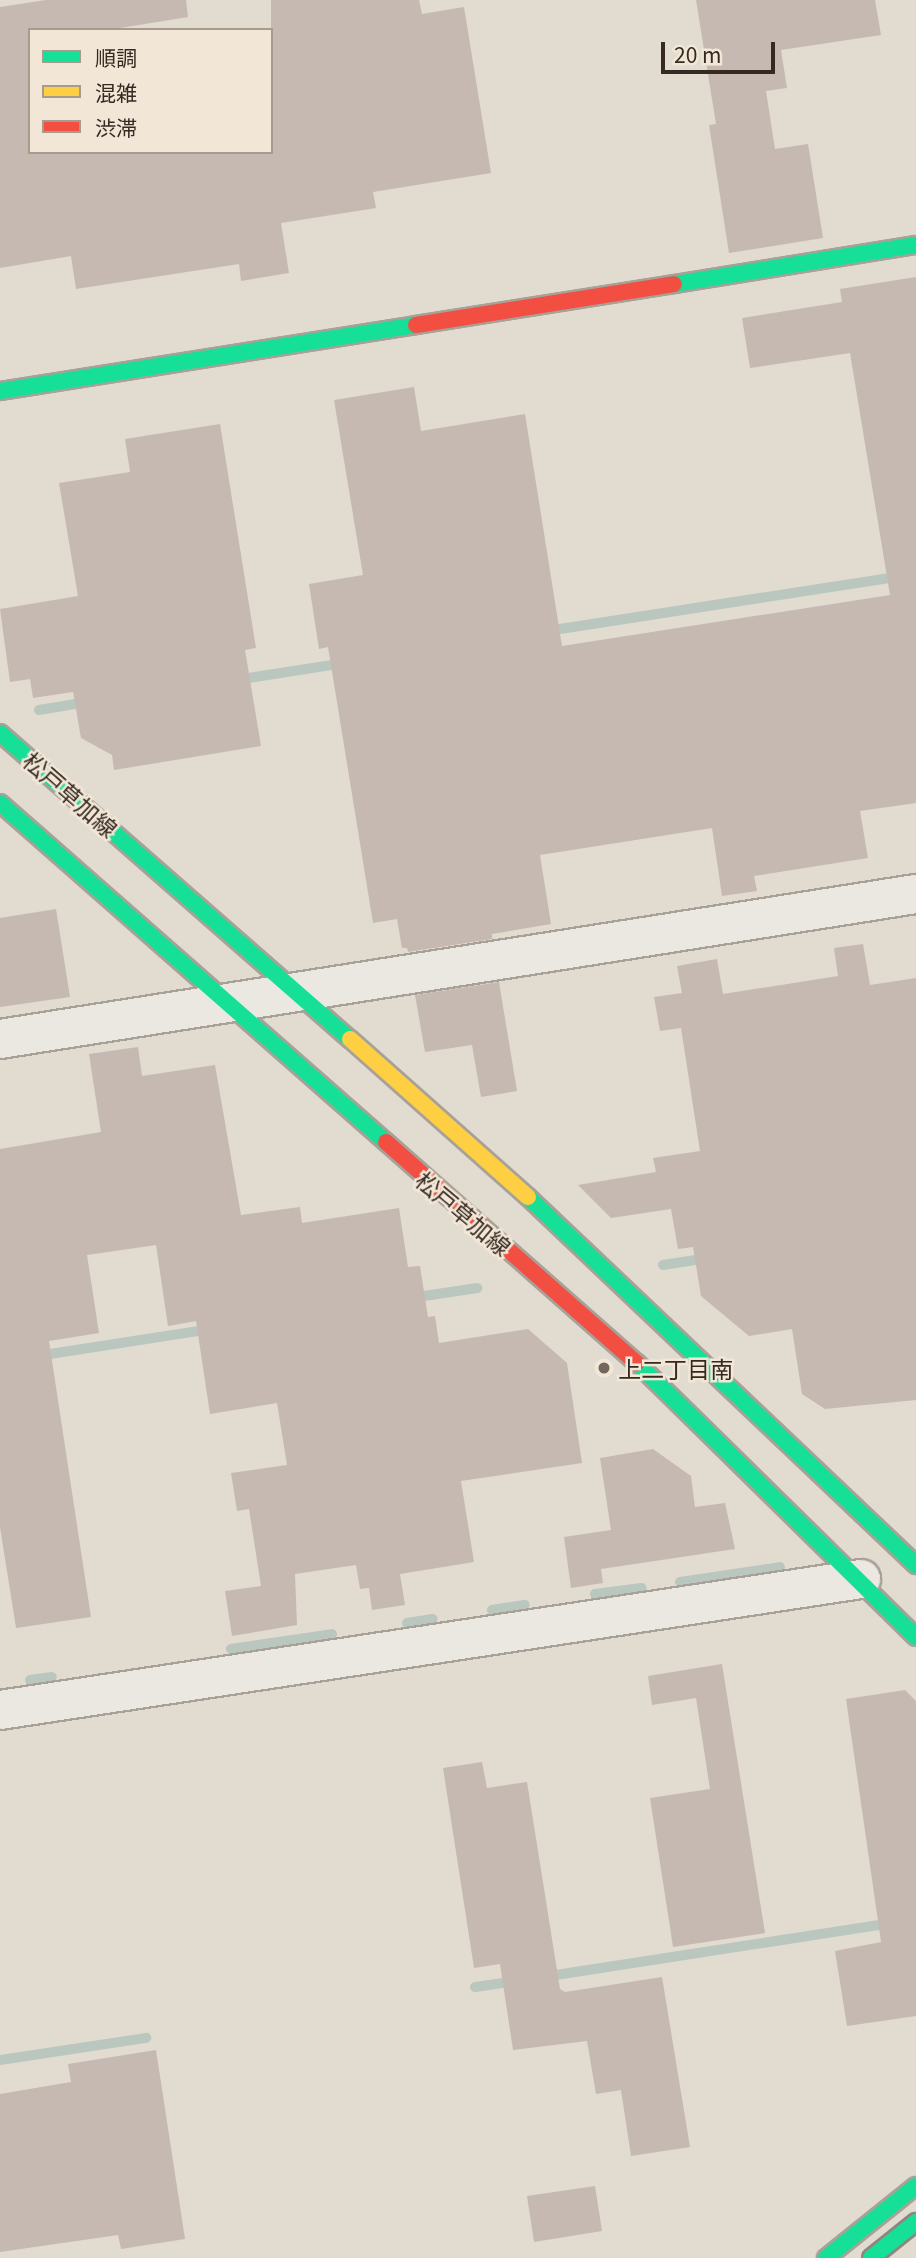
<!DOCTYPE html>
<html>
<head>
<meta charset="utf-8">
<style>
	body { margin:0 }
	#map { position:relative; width:916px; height:2258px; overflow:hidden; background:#e2dbd0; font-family:Georgia,"Noto Sans JP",serif }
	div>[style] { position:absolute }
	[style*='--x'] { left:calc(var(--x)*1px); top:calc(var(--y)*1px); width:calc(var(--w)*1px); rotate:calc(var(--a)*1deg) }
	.stream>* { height:10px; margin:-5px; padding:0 5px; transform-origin:5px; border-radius:5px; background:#bac7be }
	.building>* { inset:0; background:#c6b9b1 }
	.roads { filter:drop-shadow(2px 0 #a8a198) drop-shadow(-2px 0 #a8a198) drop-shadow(0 2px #a8a198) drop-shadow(0 -2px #a8a198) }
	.street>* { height:38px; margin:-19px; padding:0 19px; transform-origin:19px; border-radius:19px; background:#ebe7e1 }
	.fast>* { height:16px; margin:-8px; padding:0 8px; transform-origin:8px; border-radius:8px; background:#16e098 }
	.slow>* { height:16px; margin:-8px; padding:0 8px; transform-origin:8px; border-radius:8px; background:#ffcf43 }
	.jam>* { height:16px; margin:-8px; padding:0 8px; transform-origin:8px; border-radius:8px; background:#f24e42 }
	.bridges { filter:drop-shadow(2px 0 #8d867f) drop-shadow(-2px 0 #8d867f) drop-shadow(0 2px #8d867f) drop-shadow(0 -2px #8d867f) }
	.fast-bridge>* { height:16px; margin:-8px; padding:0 8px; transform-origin:8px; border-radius:8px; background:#16e098 }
	.dots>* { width:19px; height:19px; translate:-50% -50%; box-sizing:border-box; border:4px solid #f2e7d7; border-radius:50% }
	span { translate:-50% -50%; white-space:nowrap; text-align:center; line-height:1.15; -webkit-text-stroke:5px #f2e7d7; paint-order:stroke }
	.street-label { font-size:23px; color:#362921 }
	.poi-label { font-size:23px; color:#362921 }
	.left { translate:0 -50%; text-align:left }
	.legend { position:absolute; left:28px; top:28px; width:245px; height:126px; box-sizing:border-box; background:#f2e7d7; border:2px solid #a79b8e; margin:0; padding:9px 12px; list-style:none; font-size:21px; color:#362921 }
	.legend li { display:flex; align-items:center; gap:14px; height:35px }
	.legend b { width:35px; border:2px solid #a79b8e }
	.scale { position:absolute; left:661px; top:42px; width:114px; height:32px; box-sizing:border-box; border:4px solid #362921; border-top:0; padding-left:9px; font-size:21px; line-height:24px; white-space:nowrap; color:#362921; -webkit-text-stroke:5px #f2e7d7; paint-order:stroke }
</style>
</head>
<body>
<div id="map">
	<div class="stream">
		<i style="--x:547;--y:631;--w:373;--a:-8.8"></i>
		<i style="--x:236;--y:680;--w:109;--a:-8.9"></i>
		<i style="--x:39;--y:710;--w:50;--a:-9.3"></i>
		<i style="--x:663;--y:1265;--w:46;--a:-8.8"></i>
		<i style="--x:411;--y:1298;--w:67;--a:-8.6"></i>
		<i style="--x:37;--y:1356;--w:177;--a:-8.8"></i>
		<i style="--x:680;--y:1582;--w:101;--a:-8.5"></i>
		<i style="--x:595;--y:1594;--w:47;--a:-7.3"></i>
		<i style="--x:492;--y:1610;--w:33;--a:-9"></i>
		<i style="--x:407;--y:1623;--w:26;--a:-9"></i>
		<i style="--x:231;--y:1649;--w:102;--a:-8.4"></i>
		<i style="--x:30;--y:1680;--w:22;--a:-8"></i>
		<i style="--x:543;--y:1977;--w:377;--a:-8.8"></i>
		<i style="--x:475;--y:1987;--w:42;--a:-8.1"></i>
		<i style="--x:0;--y:2060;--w:148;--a:-8.6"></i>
	</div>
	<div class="building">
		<i style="clip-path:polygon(46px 0,186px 0,188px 17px,108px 30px,30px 30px,30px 152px,271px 152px,271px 0,419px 0,422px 14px,464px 7px,491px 173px,373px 192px,376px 208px,281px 223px,289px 273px,241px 281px,239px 264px,76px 289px,71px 256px,0 268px,0 7px)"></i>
		<i style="clip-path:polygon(696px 0,875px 0,881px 35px,781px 50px,787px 88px,766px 91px,775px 149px,808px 144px,823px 238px,729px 253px,709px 125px,716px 124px)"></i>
		<i style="clip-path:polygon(916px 277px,916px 803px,860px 811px,868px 858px,754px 876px,757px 891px,722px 896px,712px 828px,540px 855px,551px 924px,492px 934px,492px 939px,408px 952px,407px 948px,402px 948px,397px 919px,373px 923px,328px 647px,319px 649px,309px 584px,363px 575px,334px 400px,414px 387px,421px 431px,525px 414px,562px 646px,890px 595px,850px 353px,750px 368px,742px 318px,842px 302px,840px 289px)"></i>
		<i style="clip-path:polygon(220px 424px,256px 648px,245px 650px,261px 746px,114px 770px,112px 755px,81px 738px,73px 692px,33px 698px,30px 679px,10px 682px,0 609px,78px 596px,59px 483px,130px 472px,125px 439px)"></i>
		<i style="clip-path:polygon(56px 909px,70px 997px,0 1007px,0 918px)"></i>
		<i style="clip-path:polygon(863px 944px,870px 985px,916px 978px,916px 1400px,825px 1409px,802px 1394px,792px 1329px,749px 1336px,701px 1296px,693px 1247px,678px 1249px,671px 1209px,611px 1218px,578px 1185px,656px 1172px,653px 1158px,700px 1151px,681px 1028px,660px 1031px,654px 997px,682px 993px,677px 966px,717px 959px,723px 994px,838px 976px,834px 948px)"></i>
		<i style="clip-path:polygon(499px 982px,517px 1091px,481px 1097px,472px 1045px,425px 1052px,415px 995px)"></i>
		<i style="clip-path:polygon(138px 1047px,142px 1076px,215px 1065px,241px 1215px,300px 1207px,302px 1223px,399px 1208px,408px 1267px,420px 1266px,428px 1317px,435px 1316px,439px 1343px,528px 1329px,567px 1363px,582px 1463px,461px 1481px,474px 1562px,400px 1574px,405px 1605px,372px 1610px,369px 1588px,360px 1589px,356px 1565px,295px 1574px,297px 1625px,232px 1636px,225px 1591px,261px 1586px,249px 1509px,237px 1511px,231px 1473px,287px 1465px,277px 1403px,210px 1414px,196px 1321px,168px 1326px,156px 1245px,87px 1255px,99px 1333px,49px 1341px,91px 1617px,16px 1628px,0 1527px,0 1149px,101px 1132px,89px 1054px)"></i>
		<i style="clip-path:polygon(653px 1449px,691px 1476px,695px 1507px,725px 1503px,735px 1549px,601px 1569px,603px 1583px,571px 1588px,564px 1537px,611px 1530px,600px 1458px)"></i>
		<i style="clip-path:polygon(722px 1664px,765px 1933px,673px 1947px,650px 1798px,710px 1789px,696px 1698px,652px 1705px,648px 1676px)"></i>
		<i style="clip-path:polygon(905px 1690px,916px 1701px,916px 2016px,847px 2026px,835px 1951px,881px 1942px,846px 1699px)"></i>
		<i style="clip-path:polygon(482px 1762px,487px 1788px,527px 1782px,560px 1989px,565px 1992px,662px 1977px,690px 2147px,631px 2156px,621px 2090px,596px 2094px,587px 2041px,513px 2050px,500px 1964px,474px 1968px,443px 1768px)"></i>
		<i style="clip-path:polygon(156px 2050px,185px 2239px,121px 2249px,118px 2235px,0 2252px,0 2094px,71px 2082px,68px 2064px)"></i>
		<i style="clip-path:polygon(595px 2186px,602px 2231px,534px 2242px,527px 2196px)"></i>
	</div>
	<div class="roads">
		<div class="street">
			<i style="--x:0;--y:1039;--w:927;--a:-9"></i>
			<i style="--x:0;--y:1710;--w:871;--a:-8.65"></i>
		</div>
		<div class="fast">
			<i style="--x:674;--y:284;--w:245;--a:-9.2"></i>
			<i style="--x:0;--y:391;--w:421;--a:-9"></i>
			<i style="--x:0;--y:733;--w:465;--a:41.2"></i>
			<i style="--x:0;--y:803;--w:514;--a:41.29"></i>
			<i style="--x:528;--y:1197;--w:535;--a:43.48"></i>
			<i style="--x:637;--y:1363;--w:391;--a:44.5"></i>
			<i style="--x:826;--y:2258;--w:115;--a:-38.7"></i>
		</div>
		<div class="slow">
			<i style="--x:350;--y:1039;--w:238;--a:41.6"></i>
		</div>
		<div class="jam">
			<i style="--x:416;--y:325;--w:261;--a:-9"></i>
			<i style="--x:386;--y:1142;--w:334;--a:41.4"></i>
		</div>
	</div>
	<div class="bridges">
		<div class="fast-bridge">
			<i style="--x:871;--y:2258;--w:58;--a:-38.7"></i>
		</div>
	</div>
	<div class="dots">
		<i style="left:604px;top:1368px;background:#72675e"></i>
	</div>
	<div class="street-label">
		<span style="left:71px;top:794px;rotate:41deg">松戸草加線</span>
		<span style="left:464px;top:1213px;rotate:40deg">松戸草加線</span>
	</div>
	<div class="poi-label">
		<span class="left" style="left:618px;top:1368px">上二丁目南</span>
	</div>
	<ul class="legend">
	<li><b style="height:9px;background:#16e098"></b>順調</li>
	<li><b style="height:9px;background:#ffcf43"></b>混雑</li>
	<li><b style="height:9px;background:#f24e42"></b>渋滞</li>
	</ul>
	<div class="scale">20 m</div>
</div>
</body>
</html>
